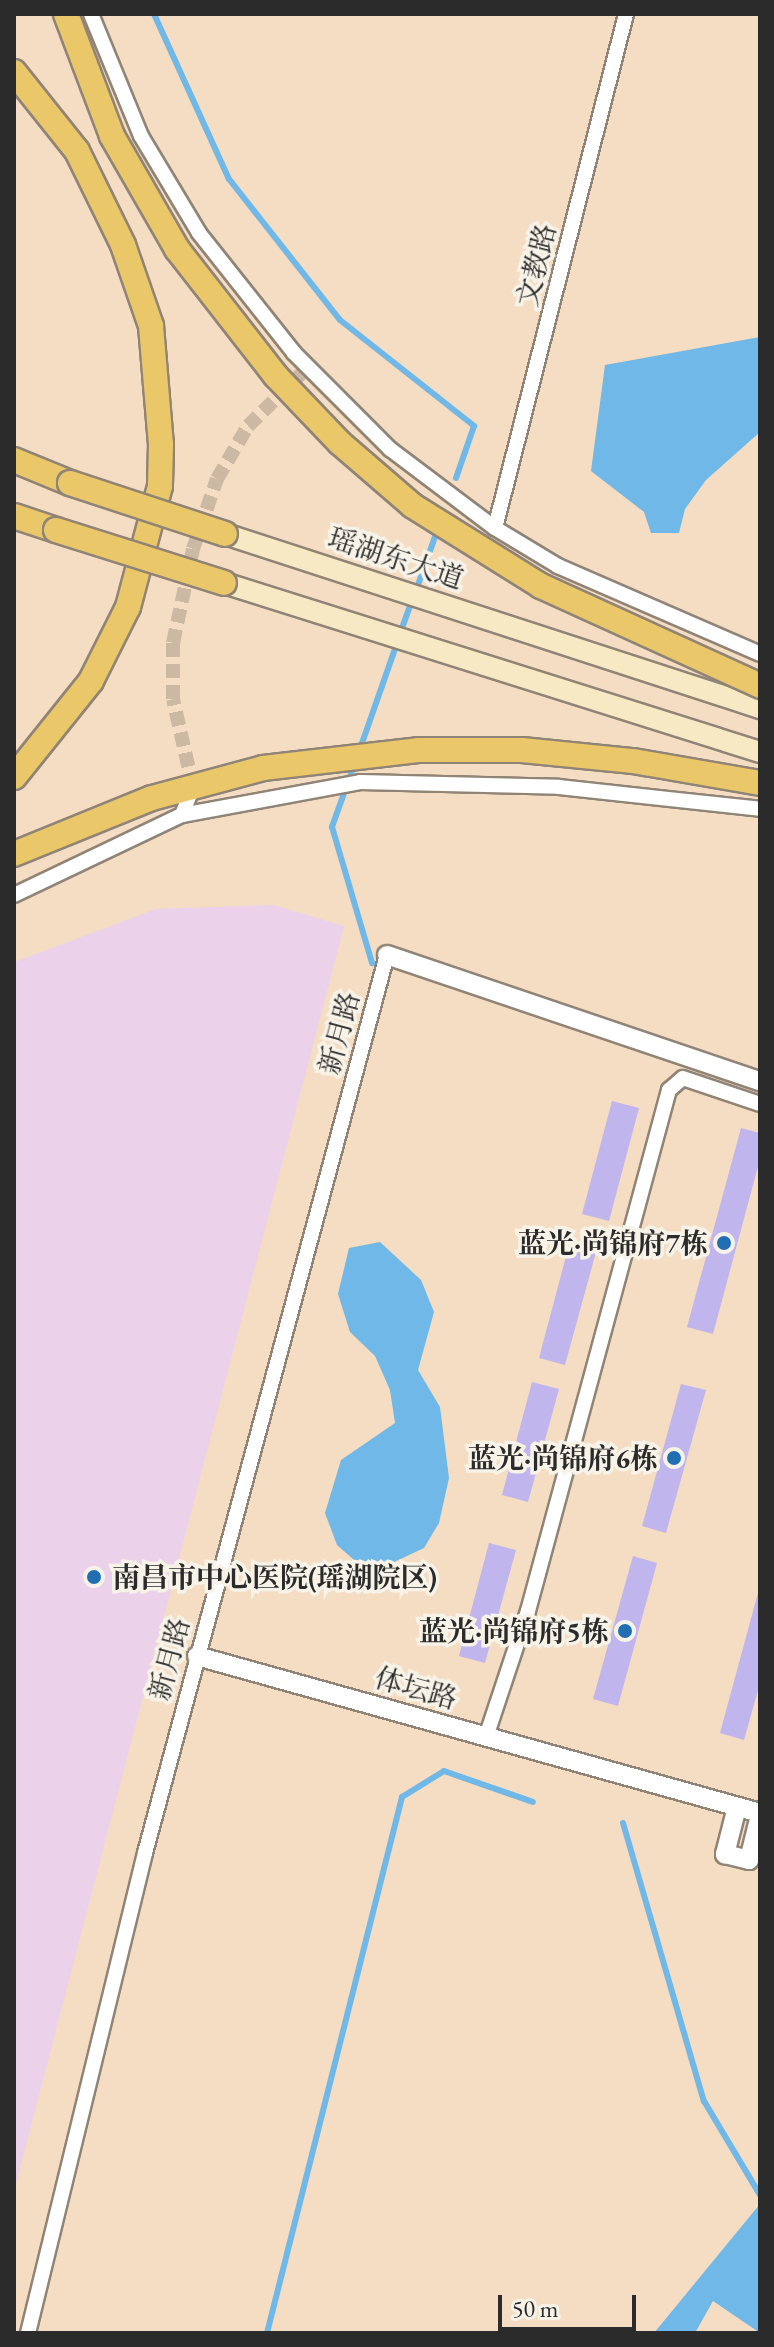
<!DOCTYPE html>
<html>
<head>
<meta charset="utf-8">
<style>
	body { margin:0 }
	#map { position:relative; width:774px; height:2347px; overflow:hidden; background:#f4ddc2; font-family:"EB Garamond","Noto Serif SC",serif }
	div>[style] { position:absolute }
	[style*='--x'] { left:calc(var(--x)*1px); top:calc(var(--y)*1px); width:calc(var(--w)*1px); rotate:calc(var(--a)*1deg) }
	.built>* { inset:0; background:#ecd1ea }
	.water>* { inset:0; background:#6fb8e7 }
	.stream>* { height:6px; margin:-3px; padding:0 3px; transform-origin:3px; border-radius:3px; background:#6fb8e7 }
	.building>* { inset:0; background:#c0b5ec }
	.minor-tunnel>* { height:14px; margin-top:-7px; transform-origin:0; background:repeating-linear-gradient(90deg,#ccb9a4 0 14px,transparent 0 21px) }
	.roads { filter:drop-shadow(2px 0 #908476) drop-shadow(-2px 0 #908476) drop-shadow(0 2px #908476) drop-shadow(0 -2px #908476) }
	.minor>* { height:14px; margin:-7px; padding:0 7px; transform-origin:7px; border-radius:7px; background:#fff }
	.tertiary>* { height:18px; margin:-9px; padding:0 9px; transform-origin:9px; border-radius:9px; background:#fff }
	.secondary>* { height:20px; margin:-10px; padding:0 10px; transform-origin:10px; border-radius:10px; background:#f7e9c3 }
	.primary>* { height:24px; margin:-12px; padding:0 12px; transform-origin:12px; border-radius:12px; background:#eac769 }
	.bridges { filter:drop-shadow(2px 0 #908476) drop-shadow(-2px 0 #908476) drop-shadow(0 2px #908476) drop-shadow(0 -2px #908476) }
	.primary-bridge>* { height:24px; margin:-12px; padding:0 12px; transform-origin:12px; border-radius:12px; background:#eac769 }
	.dots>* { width:22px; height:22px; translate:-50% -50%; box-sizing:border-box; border:4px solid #f7f3e8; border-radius:50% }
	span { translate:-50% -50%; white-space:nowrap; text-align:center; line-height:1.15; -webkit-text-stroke:7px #f7f3e8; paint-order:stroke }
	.street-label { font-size:28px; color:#2b2b2b }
	.poi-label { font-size:28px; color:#2b2b2b; font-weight:700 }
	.right { translate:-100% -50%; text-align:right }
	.left { translate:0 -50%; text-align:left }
	.frame { position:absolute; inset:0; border:16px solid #2b2b2b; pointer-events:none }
	.scale { position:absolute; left:498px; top:2295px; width:138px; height:36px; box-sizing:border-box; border:4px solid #2b2b2b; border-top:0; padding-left:10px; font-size:24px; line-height:28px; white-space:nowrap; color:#2b2b2b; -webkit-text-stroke:6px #f7f3e8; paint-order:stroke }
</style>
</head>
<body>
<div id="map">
	<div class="built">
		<i style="clip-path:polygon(273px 905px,344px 926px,14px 2191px,14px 962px,156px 909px)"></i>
	</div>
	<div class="water">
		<i style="clip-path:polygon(760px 337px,760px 432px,706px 480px,685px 509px,679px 533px,651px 533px,644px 512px,591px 471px,605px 365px)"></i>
		<i style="clip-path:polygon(380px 1242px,421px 1280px,434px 1312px,418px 1370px,440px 1407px,449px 1478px,439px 1523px,424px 1548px,392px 1563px,361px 1566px,337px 1545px,325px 1513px,341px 1460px,395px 1423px,390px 1390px,375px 1356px,350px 1332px,338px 1294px,349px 1248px)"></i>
		<i style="clip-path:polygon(760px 2204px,760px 2333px,713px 2301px,695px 2333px,654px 2333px)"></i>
	</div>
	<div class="stream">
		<i style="--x:154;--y:14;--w:181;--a:65.6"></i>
		<i style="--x:229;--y:179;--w:179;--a:51.8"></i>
		<i style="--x:340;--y:320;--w:171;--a:38.3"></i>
		<i style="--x:474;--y:426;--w:55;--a:109.1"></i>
		<i style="--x:418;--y:585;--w:54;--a:-70.6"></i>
		<i style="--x:402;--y:628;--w:23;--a:-70"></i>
		<i style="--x:361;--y:746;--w:103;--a:-70.7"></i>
		<i style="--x:353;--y:768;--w:63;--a:109.6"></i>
		<i style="--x:332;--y:827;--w:142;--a:73.6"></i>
		<i style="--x:623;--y:1823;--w:290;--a:73.8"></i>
		<i style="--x:704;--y:2101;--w:109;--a:59.2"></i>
		<i style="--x:267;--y:2333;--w:553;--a:-75.86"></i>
		<i style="--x:402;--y:1797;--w:49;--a:-31.8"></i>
		<i style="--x:444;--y:1771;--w:94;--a:19.2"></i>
	</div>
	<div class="building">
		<i style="clip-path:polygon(612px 1101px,639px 1108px,609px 1221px,582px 1214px)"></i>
		<i style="clip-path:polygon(741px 1128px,760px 1133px,760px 1159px,713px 1334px,687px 1327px)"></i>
		<i style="clip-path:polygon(569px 1245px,596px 1252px,565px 1365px,539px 1358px)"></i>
		<i style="clip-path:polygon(532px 1382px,559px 1389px,528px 1502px,502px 1495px)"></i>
		<i style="clip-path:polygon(681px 1384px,706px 1390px,666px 1533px,642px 1526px)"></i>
		<i style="clip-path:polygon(489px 1543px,516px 1550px,485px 1663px,459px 1656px)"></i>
		<i style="clip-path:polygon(633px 1556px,657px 1563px,618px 1706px,593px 1699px)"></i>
		<i style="clip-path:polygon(759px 1589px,760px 1683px,744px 1740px,720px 1733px)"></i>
	</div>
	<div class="minor-tunnel">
		<i style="--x:193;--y:787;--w:90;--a:-102.8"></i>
		<i style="--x:173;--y:699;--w:56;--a:-90"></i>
		<i style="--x:173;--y:643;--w:96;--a:-78"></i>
		<i style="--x:193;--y:549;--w:74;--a:-71.1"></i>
		<i style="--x:217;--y:479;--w:61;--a:-59.7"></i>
		<i style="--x:248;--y:426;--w:84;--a:-44.5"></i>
	</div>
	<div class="roads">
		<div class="minor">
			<i style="--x:91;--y:14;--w:132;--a:67.7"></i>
			<i style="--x:141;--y:136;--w:113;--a:59.1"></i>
			<i style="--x:199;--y:233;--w:153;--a:51.6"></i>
			<i style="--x:294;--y:353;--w:136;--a:45"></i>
			<i style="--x:390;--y:449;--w:131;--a:37"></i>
			<i style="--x:495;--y:528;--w:74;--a:31.1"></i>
			<i style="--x:558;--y:566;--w:220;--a:23.5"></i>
			<i style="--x:495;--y:528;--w:530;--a:-75.7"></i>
			<i style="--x:182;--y:815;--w:181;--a:-10.5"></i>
			<i style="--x:360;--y:782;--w:199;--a:1.4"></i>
			<i style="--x:559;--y:787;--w:202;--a:6.2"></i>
			<i style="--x:14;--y:895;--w:186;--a:-25.5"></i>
			<i style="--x:182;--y:815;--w:30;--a:-69"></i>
			<i style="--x:486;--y:1737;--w:133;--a:-71.6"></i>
			<i style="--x:528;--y:1611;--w:540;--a:-74.86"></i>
			<i style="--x:669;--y:1090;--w:18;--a:-41"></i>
			<i style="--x:683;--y:1078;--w:81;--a:18.7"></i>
			<i style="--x:28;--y:2333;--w:494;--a:-76.3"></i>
			<i style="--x:145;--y:1853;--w:930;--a:-74.92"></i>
		</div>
		<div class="tertiary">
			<i style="--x:387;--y:955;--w:394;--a:18.7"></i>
			<i style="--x:197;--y:1656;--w:584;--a:15.58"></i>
			<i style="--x:737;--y:1807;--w:49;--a:104.3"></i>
			<i style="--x:725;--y:1854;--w:25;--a:14"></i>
			<i style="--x:749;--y:1860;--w:46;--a:-76.3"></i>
		</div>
		<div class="secondary">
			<i style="--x:225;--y:534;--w:563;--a:18.02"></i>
			<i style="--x:224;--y:583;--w:562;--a:17.5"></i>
		</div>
		<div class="primary">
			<i style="--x:14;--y:72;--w:101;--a:51.4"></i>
			<i style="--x:77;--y:151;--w:105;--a:63.9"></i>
			<i style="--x:123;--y:245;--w:86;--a:70.9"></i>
			<i style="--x:151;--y:326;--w:118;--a:85.2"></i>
			<i style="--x:161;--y:444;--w:42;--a:91.4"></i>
			<i style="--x:160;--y:486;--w:125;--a:104.8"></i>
			<i style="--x:128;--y:607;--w:83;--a:116.6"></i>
			<i style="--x:91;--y:681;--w:123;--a:128.7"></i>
			<i style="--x:14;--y:460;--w:61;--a:22.3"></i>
			<i style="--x:14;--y:516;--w:44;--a:18.4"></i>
			<i style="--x:14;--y:854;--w:149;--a:-22.1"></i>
			<i style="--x:152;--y:798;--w:115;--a:-15.1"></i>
			<i style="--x:263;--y:768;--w:156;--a:-6.6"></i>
			<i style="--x:418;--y:750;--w:104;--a:0"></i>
			<i style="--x:522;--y:750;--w:112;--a:5.7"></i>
			<i style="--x:633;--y:761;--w:129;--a:9.8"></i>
		</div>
	</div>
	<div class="bridges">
		<div class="primary-bridge">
			<i style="--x:66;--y:14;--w:130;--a:69.3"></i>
			<i style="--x:112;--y:136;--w:130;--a:60.1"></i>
			<i style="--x:177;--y:249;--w:160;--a:52.1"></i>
			<i style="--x:275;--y:375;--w:94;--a:46.3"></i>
			<i style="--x:340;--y:443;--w:96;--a:40.8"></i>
			<i style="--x:413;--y:506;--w:151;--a:32"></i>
			<i style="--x:541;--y:586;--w:241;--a:24.5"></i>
			<i style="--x:70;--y:483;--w:163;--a:18.2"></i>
			<i style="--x:56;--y:530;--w:176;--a:17.5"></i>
		</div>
	</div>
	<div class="dots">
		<i style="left:724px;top:1243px;background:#1f6fb2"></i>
		<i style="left:674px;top:1458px;background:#1f6fb2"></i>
		<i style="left:94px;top:1577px;background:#1f6fb2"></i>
		<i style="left:625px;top:1631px;background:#1f6fb2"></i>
	</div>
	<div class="street-label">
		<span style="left:536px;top:265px;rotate:-76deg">文教路</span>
		<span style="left:396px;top:558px;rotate:18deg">瑶湖东大道</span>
		<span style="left:339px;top:1033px;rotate:-75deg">新月路</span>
		<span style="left:169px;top:1659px;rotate:-75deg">新月路</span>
		<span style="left:416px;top:1688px;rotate:16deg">体坛路</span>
	</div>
	<div class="poi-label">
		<span class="right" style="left:708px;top:1243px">蓝光·尚锦府7栋</span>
		<span class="right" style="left:658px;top:1458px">蓝光·尚锦府6栋</span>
		<span class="left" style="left:112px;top:1577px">南昌市中心医院(瑶湖院区)</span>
		<span class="right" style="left:609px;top:1631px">蓝光·尚锦府5栋</span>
	</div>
	<div class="frame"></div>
	<div class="scale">50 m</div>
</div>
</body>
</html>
